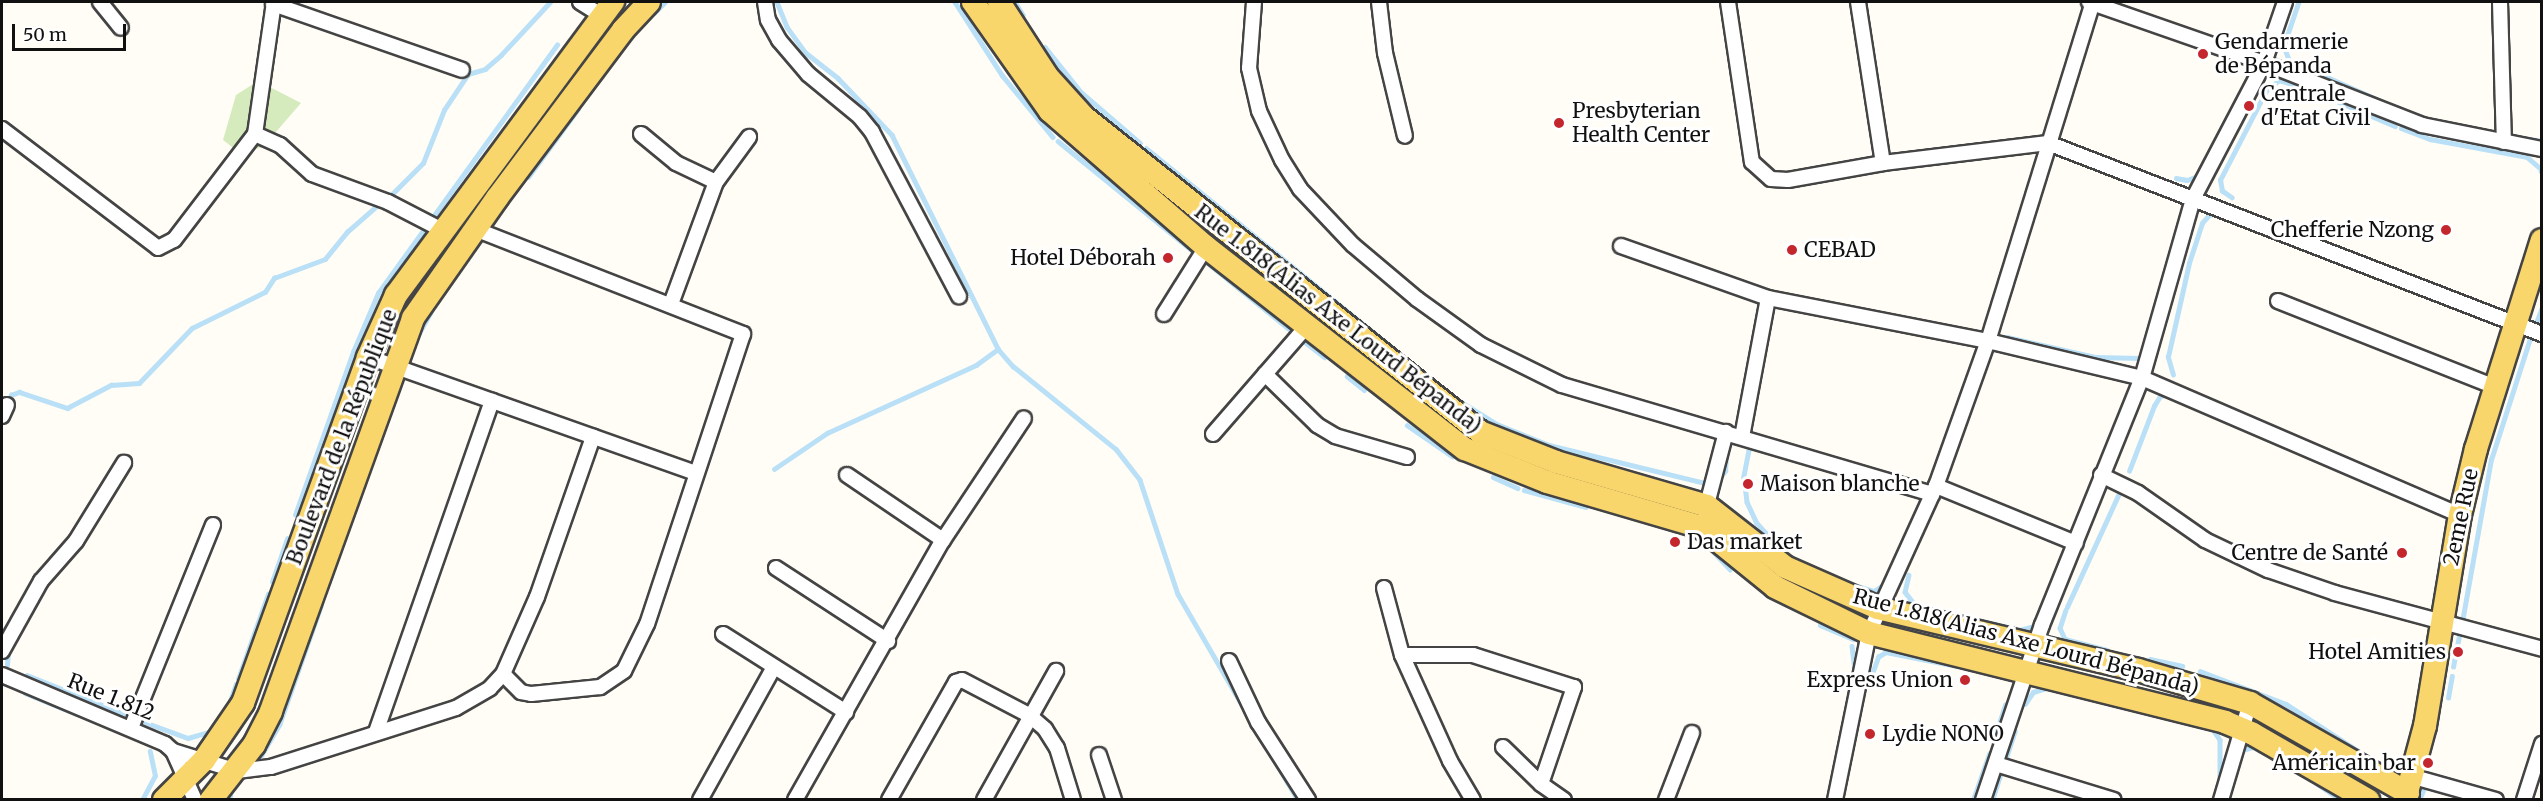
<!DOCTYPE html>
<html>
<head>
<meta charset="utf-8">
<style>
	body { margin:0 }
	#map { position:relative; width:2543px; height:801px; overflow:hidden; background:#fffdf5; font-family:Merriweather,serif }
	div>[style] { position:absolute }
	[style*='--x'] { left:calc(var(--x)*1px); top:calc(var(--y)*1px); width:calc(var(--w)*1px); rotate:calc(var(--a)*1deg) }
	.green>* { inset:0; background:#d5ebbd }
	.stream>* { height:4.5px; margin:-2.25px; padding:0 2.25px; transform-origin:2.25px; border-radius:2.25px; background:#b9e0f7 }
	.roads { filter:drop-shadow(2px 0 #444) drop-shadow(-2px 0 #444) drop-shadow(0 2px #444) drop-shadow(0 -2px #444) }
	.minor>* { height:14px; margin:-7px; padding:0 7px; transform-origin:7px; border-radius:7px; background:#fff }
	.primary>* { height:22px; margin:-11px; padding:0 11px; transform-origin:11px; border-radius:11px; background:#f9d66b }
	.dots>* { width:16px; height:16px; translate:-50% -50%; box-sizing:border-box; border:3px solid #fff; border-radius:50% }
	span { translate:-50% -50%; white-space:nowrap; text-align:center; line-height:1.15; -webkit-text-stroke:6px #fff; paint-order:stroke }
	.poi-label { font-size:21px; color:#111 }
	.left { translate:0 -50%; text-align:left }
	.right { translate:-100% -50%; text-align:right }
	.street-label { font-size:21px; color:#111 }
	.frame { position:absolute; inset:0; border:3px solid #111; pointer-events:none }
	.scale { position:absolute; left:12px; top:24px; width:114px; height:27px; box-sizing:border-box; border:3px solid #111; border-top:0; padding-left:8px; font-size:18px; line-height:21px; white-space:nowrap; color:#111; -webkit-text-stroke:4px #fff; paint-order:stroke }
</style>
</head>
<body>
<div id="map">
	<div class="green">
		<i style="clip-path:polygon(258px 81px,301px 103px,263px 147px,240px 153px,223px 140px,236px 95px)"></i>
	</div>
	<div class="stream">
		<i style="--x:777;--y:2;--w:27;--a:68"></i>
		<i style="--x:787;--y:27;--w:31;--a:54"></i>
		<i style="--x:805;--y:52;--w:42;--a:38.2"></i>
		<i style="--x:838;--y:78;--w:79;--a:46.5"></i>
		<i style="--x:892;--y:135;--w:239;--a:63.6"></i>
		<i style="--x:998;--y:349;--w:23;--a:49"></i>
		<i style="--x:1013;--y:366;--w:132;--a:38.9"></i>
		<i style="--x:1116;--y:449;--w:39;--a:52"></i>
		<i style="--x:1140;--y:480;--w:120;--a:71.6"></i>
		<i style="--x:1178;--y:594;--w:140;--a:60"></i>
		<i style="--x:955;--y:2;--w:87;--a:57.2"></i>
		<i style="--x:1002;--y:75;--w:80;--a:50.6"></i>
		<i style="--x:1015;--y:2;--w:15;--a:58"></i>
		<i style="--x:2299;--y:2;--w:46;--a:108.8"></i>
		<i style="--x:2284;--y:46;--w:15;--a:70"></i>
		<i style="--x:2289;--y:60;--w:115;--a:24.1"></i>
		<i style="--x:654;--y:13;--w:16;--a:-45"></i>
		<i style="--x:1045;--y:47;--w:58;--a:51.3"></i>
		<i style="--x:1081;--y:92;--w:78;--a:40.8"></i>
		<i style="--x:2304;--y:87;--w:99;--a:23.2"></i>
		<i style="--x:2401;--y:128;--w:31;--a:21"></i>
		<i style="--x:2430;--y:139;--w:99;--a:10.5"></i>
		<i style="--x:2527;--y:157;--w:16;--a:40"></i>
		<i style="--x:2515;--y:137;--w:27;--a:8"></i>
		<i style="--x:1058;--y:141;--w:182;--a:39.2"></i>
		<i style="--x:1146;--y:148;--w:353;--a:39"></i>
		<i style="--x:2541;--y:171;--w:1;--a:45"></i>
		<i style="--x:528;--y:177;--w:84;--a:-53.7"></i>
		<i style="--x:2176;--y:178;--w:11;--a:10"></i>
		<i style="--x:2187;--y:180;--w:12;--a:-20"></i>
		<i style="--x:2232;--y:198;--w:12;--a:-145"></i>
		<i style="--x:2222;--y:191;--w:11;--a:-100"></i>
		<i style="--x:2220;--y:180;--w:100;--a:-62.7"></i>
		<i style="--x:2266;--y:91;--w:17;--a:-40"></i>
		<i style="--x:2279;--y:80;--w:24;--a:17"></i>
		<i style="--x:387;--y:199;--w:51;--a:-45"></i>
		<i style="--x:423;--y:163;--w:57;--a:-68.4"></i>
		<i style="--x:444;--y:110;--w:43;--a:-56.3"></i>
		<i style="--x:468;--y:74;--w:18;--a:-16"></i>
		<i style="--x:485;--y:69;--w:21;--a:-41"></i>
		<i style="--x:501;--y:55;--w:72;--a:-47.2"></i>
		<i style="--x:1203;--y:259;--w:117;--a:39.1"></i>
		<i style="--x:2536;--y:323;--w:17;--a:-69"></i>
		<i style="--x:418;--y:335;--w:25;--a:-61"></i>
		<i style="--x:2007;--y:337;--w:91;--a:12.7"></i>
		<i style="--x:2096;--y:357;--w:43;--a:1.3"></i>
		<i style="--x:1300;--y:338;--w:31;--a:38"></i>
		<i style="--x:2173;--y:375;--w:19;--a:-106"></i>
		<i style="--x:2168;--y:357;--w:96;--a:-77.4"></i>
		<i style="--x:2189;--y:263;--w:42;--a:-72"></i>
		<i style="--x:2202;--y:223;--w:11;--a:-49"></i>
		<i style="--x:2209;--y:215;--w:9;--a:-13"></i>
		<i style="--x:1347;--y:376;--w:22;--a:39"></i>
		<i style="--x:1455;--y:398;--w:49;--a:31.8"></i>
		<i style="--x:1497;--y:424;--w:56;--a:22"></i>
		<i style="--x:1549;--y:445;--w:165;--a:13.7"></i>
		<i style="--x:7;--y:404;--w:10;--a:-66"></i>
		<i style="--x:11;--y:395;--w:9;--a:-21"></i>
		<i style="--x:19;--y:392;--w:51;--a:18.4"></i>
		<i style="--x:67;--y:408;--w:50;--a:-27.6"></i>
		<i style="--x:111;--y:385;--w:28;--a:-4"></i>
		<i style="--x:139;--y:383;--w:76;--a:-46.1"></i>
		<i style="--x:192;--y:328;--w:81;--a:-26.3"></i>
		<i style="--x:265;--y:292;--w:17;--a:-57"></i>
		<i style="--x:274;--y:278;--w:54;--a:-20.4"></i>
		<i style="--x:325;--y:259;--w:35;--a:-51"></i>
		<i style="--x:347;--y:232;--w:44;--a:-41.3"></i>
		<i style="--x:1407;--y:425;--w:55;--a:34.6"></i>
		<i style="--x:1750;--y:445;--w:33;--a:101"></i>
		<i style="--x:1744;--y:477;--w:25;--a:83"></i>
		<i style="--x:1747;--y:502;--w:23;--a:65"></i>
		<i style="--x:1757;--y:523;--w:39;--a:48"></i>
		<i style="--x:774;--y:469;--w:64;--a:-34.2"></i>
		<i style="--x:827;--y:433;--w:164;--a:-24.5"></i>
		<i style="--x:976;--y:365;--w:27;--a:-36"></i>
		<i style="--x:2129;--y:471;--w:70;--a:-69"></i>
		<i style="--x:2154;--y:406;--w:12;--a:-59"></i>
		<i style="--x:2160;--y:396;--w:9;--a:-13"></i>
		<i style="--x:1493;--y:477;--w:27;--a:24"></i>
		<i style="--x:1717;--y:481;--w:13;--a:-51"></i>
		<i style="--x:1725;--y:471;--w:16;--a:-86"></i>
		<i style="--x:1524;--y:490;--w:64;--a:15.3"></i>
		<i style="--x:295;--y:515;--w:173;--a:-70.4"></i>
		<i style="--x:353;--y:352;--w:64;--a:-67"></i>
		<i style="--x:378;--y:293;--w:306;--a:-54.2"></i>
		<i style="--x:1713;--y:551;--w:25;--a:47"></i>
		<i style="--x:1909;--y:575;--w:17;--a:103"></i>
		<i style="--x:1905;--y:592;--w:16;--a:52"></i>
		<i style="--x:1915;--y:605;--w:108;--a:13.4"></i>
		<i style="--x:2020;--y:630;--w:18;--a:-16"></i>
		<i style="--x:272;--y:582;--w:46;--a:-70.8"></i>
		<i style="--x:1848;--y:583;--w:27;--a:17"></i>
		<i style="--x:1874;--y:591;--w:14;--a:-34"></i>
		<i style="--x:2067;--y:607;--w:132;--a:-65.4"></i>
		<i style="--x:2066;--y:610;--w:19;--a:108"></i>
		<i style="--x:2060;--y:628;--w:12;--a:66"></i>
		<i style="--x:2065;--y:639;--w:43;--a:14.7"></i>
		<i style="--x:2462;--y:622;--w:165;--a:-79.9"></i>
		<i style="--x:2491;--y:460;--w:134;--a:-72.2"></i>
		<i style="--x:1820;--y:625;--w:36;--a:23"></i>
		<i style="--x:1852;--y:646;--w:26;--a:83"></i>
		<i style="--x:2150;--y:659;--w:33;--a:12"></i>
		<i style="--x:7;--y:665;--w:14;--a:-86"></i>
		<i style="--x:2453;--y:667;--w:38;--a:-79"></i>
		<i style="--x:2200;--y:671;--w:92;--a:21"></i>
		<i style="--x:2286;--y:704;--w:112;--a:33"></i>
		<i style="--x:27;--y:675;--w:113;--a:21.8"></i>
		<i style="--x:238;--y:679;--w:90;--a:-70.6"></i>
		<i style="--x:1869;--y:682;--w:27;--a:-70"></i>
		<i style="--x:1878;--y:657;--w:9;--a:-32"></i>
		<i style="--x:1886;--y:652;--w:72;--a:11.2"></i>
		<i style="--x:25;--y:693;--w:56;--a:22"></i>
		<i style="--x:2448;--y:698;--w:22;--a:-80"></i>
		<i style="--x:2025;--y:704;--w:14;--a:-56"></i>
		<i style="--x:2033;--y:692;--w:15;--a:-16"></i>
		<i style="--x:228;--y:707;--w:24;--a:-71"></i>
		<i style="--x:139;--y:720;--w:52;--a:20.2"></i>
		<i style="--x:188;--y:738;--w:25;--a:-16"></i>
		<i style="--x:2212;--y:728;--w:14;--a:56"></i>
		<i style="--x:2220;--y:740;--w:45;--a:90"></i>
		<i style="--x:1993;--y:742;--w:39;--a:-72"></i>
		<i style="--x:2239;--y:751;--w:18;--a:-16"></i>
		<i style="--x:2006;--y:758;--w:28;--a:-72"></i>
		<i style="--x:1275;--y:761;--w:45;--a:59.5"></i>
		<i style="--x:255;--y:766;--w:48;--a:-59.7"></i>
		<i style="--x:279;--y:725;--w:127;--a:-70.7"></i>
		<i style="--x:2316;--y:783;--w:30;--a:34"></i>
		<i style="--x:142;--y:800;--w:27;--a:-62"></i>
		<i style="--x:155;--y:776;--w:25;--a:-102"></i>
		<i style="--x:227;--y:800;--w:5;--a:-53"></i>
		<i style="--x:1973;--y:800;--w:49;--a:-70.8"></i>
		<i style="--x:1992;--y:800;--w:32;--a:-72"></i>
		<i style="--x:2419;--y:800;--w:15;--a:-67"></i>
	</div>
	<div class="roads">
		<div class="minor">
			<i style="--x:100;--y:2;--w:33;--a:51"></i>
			<i style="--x:580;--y:2;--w:25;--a:32"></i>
			<i style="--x:765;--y:2;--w:18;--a:81"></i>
			<i style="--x:768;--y:20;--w:23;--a:61"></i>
			<i style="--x:779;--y:40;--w:45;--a:49.5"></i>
			<i style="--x:808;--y:74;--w:67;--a:39.6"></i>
			<i style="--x:860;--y:117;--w:19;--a:51"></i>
			<i style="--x:872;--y:132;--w:186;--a:62.1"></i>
			<i style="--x:1254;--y:2;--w:66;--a:94.3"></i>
			<i style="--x:1249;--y:68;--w:44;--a:76.9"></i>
			<i style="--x:1259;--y:111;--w:54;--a:64.9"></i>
			<i style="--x:1282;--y:160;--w:34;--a:58"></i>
			<i style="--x:1300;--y:189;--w:77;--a:46.6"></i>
			<i style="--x:1353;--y:245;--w:84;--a:40.2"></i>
			<i style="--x:1417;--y:299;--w:79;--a:35.7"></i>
			<i style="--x:1481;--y:345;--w:90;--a:26.3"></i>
			<i style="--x:1562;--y:385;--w:386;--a:16.4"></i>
			<i style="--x:1379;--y:2;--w:51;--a:83.3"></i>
			<i style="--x:1385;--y:53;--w:85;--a:76.5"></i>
			<i style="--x:1728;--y:2;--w:162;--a:81.5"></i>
			<i style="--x:1752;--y:162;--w:25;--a:42"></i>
			<i style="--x:1771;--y:179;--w:17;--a:3"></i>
			<i style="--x:1788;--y:180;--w:97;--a:-10.1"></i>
			<i style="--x:1883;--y:163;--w:166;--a:-6.9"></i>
			<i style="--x:2048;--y:143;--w:530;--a:21.14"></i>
			<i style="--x:1858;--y:2;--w:163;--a:81.2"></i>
			<i style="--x:2089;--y:2;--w:185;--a:19.2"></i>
			<i style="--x:2264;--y:63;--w:170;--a:21.4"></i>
			<i style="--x:2422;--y:125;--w:122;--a:11.3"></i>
			<i style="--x:2500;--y:2;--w:140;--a:88.4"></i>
			<i style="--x:273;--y:4;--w:200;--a:19.2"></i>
			<i style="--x:2;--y:129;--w:196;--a:37.3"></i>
			<i style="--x:158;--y:248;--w:18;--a:-27"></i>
			<i style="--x:174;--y:240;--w:133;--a:-52.6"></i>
			<i style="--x:255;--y:134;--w:27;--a:24"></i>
			<i style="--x:280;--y:145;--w:43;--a:42.2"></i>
			<i style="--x:312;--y:174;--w:81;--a:20.2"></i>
			<i style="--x:388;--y:202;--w:61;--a:27.4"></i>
			<i style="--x:255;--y:134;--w:133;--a:-81.8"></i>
			<i style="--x:641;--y:134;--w:45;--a:39.6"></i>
			<i style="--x:676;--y:163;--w:44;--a:25.4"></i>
			<i style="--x:475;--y:229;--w:288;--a:21.4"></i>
			<i style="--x:743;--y:334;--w:305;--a:108.3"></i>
			<i style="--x:647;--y:624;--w:52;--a:116.1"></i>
			<i style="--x:624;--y:671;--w:29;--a:146"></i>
			<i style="--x:600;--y:687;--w:69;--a:174.2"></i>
			<i style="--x:531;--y:694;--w:10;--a:-169"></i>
			<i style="--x:521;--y:692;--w:25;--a:-135"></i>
			<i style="--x:1621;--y:246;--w:156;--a:19.5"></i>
			<i style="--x:1768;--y:298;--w:224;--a:11.1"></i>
			<i style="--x:1988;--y:341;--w:158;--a:13.5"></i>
			<i style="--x:2142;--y:378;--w:346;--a:23.3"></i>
			<i style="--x:2278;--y:301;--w:233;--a:21.6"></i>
			<i style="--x:671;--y:304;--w:130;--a:-69.8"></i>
			<i style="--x:716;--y:182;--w:56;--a:-53.7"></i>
			<i style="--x:1164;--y:314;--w:79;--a:-57.9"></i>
			<i style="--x:368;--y:357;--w:347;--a:19.5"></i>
			<i style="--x:1265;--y:374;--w:73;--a:44.4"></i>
			<i style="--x:1317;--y:425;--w:21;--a:31"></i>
			<i style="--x:1335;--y:436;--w:75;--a:16.3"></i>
			<i style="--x:2;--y:416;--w:12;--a:-66"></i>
			<i style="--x:1213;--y:434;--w:142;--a:-49"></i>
			<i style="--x:1742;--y:437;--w:141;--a:-79.4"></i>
			<i style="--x:847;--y:475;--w:116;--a:34.1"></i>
			<i style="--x:2101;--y:475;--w:41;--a:25.9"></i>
			<i style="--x:2138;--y:493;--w:82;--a:35"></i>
			<i style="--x:2205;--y:540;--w:70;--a:25.5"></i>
			<i style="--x:2268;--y:570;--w:71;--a:18.9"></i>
			<i style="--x:2335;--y:593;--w:214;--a:15.1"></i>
			<i style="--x:1936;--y:486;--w:151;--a:22.2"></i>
			<i style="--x:1705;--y:512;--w:83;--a:-75.3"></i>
			<i style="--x:776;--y:568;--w:134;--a:33.1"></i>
			<i style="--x:1384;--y:588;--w:69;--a:75"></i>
			<i style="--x:1402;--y:655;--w:116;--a:65.6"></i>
			<i style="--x:1450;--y:761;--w:45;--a:59.5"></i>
			<i style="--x:723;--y:634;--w:146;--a:32.4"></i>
			<i style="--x:2;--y:651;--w:80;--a:-60.9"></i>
			<i style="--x:41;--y:581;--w:53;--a:-48.8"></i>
			<i style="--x:76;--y:541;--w:92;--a:-58.4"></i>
			<i style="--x:1402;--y:655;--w:71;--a:0"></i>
			<i style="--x:1473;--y:655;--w:106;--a:17.6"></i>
			<i style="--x:1574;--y:687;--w:102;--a:108.8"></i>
			<i style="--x:1229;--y:661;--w:68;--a:64.6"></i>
			<i style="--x:1258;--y:722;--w:93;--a:57.3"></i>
			<i style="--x:2;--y:675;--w:177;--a:22.9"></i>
			<i style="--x:165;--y:744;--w:11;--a:41"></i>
			<i style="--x:173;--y:751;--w:54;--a:65.8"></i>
			<i style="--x:131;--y:728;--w:219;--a:-68"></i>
			<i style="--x:376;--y:732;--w:351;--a:-70.7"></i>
			<i style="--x:1503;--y:747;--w:53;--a:44.2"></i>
			<i style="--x:1541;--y:784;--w:28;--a:35"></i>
			<i style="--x:173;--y:751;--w:67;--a:17.4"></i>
			<i style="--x:237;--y:771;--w:34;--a:-7"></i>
			<i style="--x:271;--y:767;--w:194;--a:-17.7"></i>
			<i style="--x:456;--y:708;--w:39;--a:-30"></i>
			<i style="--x:490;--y:688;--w:19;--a:-47"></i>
			<i style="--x:503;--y:674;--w:84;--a:-66.2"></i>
			<i style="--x:537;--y:597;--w:170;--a:-70.7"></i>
			<i style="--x:1099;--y:755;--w:47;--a:71.6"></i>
			<i style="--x:1996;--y:764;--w:123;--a:17"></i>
			<i style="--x:2414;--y:777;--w:85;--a:15.7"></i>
			<i style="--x:700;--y:800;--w:152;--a:-60.9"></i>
			<i style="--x:795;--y:800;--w:299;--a:-60.4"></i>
			<i style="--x:943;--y:540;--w:146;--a:-56.4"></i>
			<i style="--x:889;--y:800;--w:136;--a:-60.4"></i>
			<i style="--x:956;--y:682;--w:6;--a:-18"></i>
			<i style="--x:962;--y:680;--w:76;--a:27.6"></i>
			<i style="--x:1029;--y:715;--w:21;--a:41"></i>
			<i style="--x:1045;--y:729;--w:22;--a:58"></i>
			<i style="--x:1057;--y:748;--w:54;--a:72.9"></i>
			<i style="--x:984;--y:800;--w:148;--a:-60.8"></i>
			<i style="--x:1666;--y:800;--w:72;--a:-68.8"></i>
			<i style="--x:1835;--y:800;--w:170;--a:-78.5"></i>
			<i style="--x:1869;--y:633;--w:162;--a:-65.5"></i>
			<i style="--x:1936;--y:486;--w:154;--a:-70.3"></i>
			<i style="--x:1988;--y:341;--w:355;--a:-72.8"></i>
			<i style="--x:1983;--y:800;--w:185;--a:-71.4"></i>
			<i style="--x:2042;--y:625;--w:266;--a:-68"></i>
			<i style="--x:2142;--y:378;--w:186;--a:-74.1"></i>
			<i style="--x:2193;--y:199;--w:153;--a:-62.4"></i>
			<i style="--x:2264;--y:63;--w:65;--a:-71"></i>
			<i style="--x:2221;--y:800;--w:101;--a:-73.4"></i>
			<i style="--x:2524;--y:800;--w:59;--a:-72.2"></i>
		</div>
		<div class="primary">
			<i style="--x:973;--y:2;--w:133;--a:54.8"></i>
			<i style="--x:1050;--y:111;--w:207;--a:41.1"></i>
			<i style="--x:1206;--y:247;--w:328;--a:38"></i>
			<i style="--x:1465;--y:449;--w:88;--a:21.9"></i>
			<i style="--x:1547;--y:482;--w:160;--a:16.3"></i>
			<i style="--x:1701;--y:527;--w:95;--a:39"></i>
			<i style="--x:1775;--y:587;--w:105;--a:26.1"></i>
			<i style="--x:1869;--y:633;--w:367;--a:14"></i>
			<i style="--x:2225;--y:722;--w:30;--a:23"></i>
			<i style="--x:2253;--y:734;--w:133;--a:29.9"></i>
			<i style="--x:999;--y:2;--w:88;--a:57"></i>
			<i style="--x:1047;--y:76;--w:57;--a:47.9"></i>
			<i style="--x:1085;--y:118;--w:505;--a:38.48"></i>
			<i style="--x:1480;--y:432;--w:82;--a:21.5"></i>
			<i style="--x:1556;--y:462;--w:157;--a:16.2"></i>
			<i style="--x:1707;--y:506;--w:99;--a:38"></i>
			<i style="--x:1785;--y:567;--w:102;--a:23.8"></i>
			<i style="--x:1878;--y:608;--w:267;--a:13.4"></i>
			<i style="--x:2138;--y:670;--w:117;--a:16.4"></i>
			<i style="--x:2250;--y:703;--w:182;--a:29.7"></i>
			<i style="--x:164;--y:800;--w:57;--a:-45"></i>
			<i style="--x:204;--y:760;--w:69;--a:-55.6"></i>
			<i style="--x:243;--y:703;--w:368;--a:-70.1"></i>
			<i style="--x:368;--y:357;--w:68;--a:-65.7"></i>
			<i style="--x:396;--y:295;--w:365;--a:-53.5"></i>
			<i style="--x:211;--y:800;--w:70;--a:-52"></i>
			<i style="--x:254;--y:745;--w:38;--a:-63"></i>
			<i style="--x:271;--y:711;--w:418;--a:-70.1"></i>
			<i style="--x:413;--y:318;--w:146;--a:-55"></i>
			<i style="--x:497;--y:198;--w:210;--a:-53.1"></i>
			<i style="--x:623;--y:30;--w:38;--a:-47"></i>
			<i style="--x:2405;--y:800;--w:77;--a:-74.9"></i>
			<i style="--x:2425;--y:726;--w:214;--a:-80.6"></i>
			<i style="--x:2460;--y:515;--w:68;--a:-76.4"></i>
			<i style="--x:2476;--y:449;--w:219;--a:-72.5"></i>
		</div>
	</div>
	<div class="dots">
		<i style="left:2203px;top:54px;background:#c4262e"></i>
		<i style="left:2249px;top:106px;background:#c4262e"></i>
		<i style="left:1559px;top:123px;background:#c4262e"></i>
		<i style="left:2446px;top:230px;background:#c4262e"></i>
		<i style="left:1792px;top:250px;background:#c4262e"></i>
		<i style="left:1168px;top:258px;background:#c4262e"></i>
		<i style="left:1748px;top:484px;background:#c4262e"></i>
		<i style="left:1675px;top:542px;background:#c4262e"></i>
		<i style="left:2402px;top:553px;background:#c4262e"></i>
		<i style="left:2458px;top:652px;background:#c4262e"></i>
		<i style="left:1965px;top:680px;background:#c4262e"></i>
		<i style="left:1870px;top:734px;background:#c4262e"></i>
		<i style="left:2428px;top:763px;background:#c4262e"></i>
	</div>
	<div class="poi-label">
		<span class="left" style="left:2215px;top:54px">Gendarmerie<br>de Bépanda</span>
		<span class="left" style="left:2261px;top:106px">Centrale<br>d'Etat Civil</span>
		<span class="left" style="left:1572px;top:123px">Presbyterian<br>Health Center</span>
		<span class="right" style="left:2434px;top:230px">Chefferie Nzong</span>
		<span class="left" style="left:1804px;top:250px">CEBAD</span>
		<span class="right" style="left:1156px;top:258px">Hotel Déborah</span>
		<span class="left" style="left:1760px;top:484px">Maison blanche</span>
		<span class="left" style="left:1687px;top:542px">Das market</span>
		<span class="right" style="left:2388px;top:553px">Centre de Santé</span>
		<span class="right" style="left:2446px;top:652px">Hotel Amities</span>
		<span class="right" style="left:1953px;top:680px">Express Union</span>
		<span class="left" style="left:1882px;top:734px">Lydie NONO</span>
		<span class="right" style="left:2416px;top:763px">Américain bar</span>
	</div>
	<div class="street-label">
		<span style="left:1338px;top:319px;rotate:38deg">Rue 1.818(Alias Axe Lourd Bépanda)</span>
		<span style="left:342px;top:437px;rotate:-69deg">Boulevard de la République</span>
		<span style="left:2461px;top:517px;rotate:-78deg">2eme Rue</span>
		<span style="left:2026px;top:642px;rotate:15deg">Rue 1.818(Alias Axe Lourd Bépanda)</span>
		<span style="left:111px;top:697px;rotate:22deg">Rue 1.812</span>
	</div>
	<div class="frame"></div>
	<div class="scale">50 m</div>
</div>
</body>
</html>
